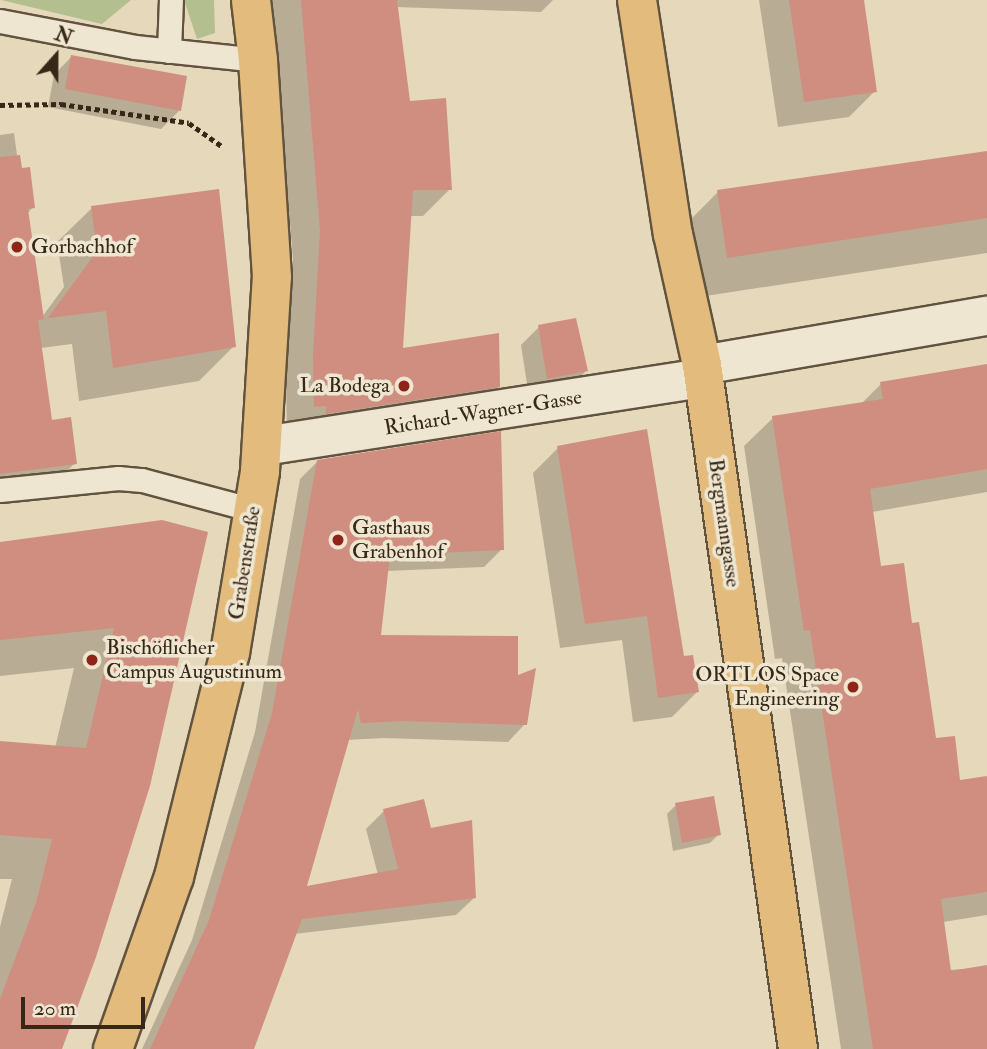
<!DOCTYPE html>
<html>
<head>
<meta charset="utf-8">
<style>
	body { margin:0 }
	#map { position:relative; width:987px; height:1049px; overflow:hidden; background:#e6d8ba; font-family:"IM FELL Double Pica",serif }
	div>[style] { position:absolute }
	[style*='--x'] { left:calc(var(--x)*1px); top:calc(var(--y)*1px); width:calc(var(--w)*1px); rotate:calc(var(--a)*1deg) }
	.green>* { inset:0; background:#b4bf90 }
	.shadow>* { inset:0; background:#0003 }
	.building>* { inset:0; background:#cf8e7f }
	.path>* { height:4.5px; margin-top:-2.25px; transform-origin:0; background:repeating-linear-gradient(90deg,#362716 0 5px,transparent 0 8.5px) }
	.roads { filter:drop-shadow(2px 0 #62533f) drop-shadow(-2px 0 #62533f) drop-shadow(0 2px #62533f) drop-shadow(0 -2px #62533f) }
	.service>* { height:23px; margin:-11.5px; padding:0 11.5px; transform-origin:11.5px; border-radius:11.5px; background:#efe6d2 }
	.minor>* { height:38px; margin:-19px; padding:0 19px; transform-origin:19px; border-radius:19px; background:#efe6d2 }
	.primary>* { height:38px; margin:-19px; padding:0 19px; transform-origin:19px; border-radius:19px; background:#e3bc7d }
	.dots>* { width:19px; height:19px; translate:-50% -50%; box-sizing:border-box; border:4px solid #efe6d2; border-radius:50% }
	span { translate:-50% -50%; white-space:nowrap; text-align:center; line-height:1.15; -webkit-text-stroke:7px #efe6d2; paint-order:stroke }
	.poi-label { font-size:21px; color:#362716 }
	.left { translate:0 -50%; text-align:left }
	.right { translate:-100% -50%; text-align:right }
	.street-label { font-size:21px; color:#362716 }
	.north { position:absolute; left:21px; top:21px; width:70px; height:70px; -webkit-text-stroke:5px #efe6d2; paint-order:stroke; rotate:21deg; font-size:19px; font-weight:700; line-height:28px; text-align:center; color:#362716 }
	.north::after { content:''; display:block; margin:auto; width:24px; height:32px; background:#362716; clip-path:polygon(50% 0,100% 100%,50% 72%,0 100%) }
	.scale { position:absolute; left:21px; top:997px; width:124px; height:32px; box-sizing:border-box; border:4px solid #362716; border-top:0; padding-left:9px; font-size:21px; line-height:24px; white-space:nowrap; color:#362716; -webkit-text-stroke:5px #efe6d2; paint-order:stroke }
</style>
</head>
<body>
<div id="map">
	<div class="green">
		<i style="clip-path:polygon(1px 0,131px 0,102px 24px)"></i>
		<i style="clip-path:polygon(184px 0,214px 0,215px 33px,197px 39px)"></i>
	</div>
	<div class="shadow">
		<i style="clip-path:polygon(272px 0,553px 0,541px 12px,396px 7px,408px 103px,450px 189px,423px 216px,410px 216px,401px 350px,499px 386px,471px 414px,287px 433px,286px 384px,293px 260px)"></i>
		<i style="clip-path:polygon(759px 0,862px 0,875px 91px,849px 117px,778px 127px)"></i>
		<i style="clip-path:polygon(72px 56px,179px 111px,161px 129px,48px 107px,54px 75px)"></i>
		<i style="clip-path:polygon(14px 133px,19px 170px,33px 207px,27px 214px,42px 317px,64px 287px,57px 242px,92px 208px,234px 346px,199px 381px,79px 401px,72px 344px,41px 348px,51px 422px,75px 463px,39px 499px,0 504px,0 135px)"></i>
		<i style="clip-path:polygon(987px 152px,987px 253px,686px 299px,677px 233px,718px 192px)"></i>
		<i style="clip-path:polygon(539px 327px,586px 371px,568px 389px,529px 397px,521px 345px)"></i>
		<i style="clip-path:polygon(987px 366px,987px 492px,872px 512px,880px 568px,911px 625px,935px 740px,959px 782px,987px 778px,987px 915px,943px 922px,950px 970px,987px 967px,987px 1049px,841px 1049px,782px 658px,775px 659px,744px 446px,773px 418px,860px 405px,881px 384px)"></i>
		<i style="clip-path:polygon(558px 448px,682px 658px,697px 692px,672px 717px,633px 722px,622px 640px,560px 648px,533px 473px)"></i>
		<i style="clip-path:polygon(318px 461px,502px 549px,484px 567px,386px 571px,379px 637px,516px 677px,525px 724px,508px 742px,384px 738px,347px 740px,305px 888px,378px 875px,366px 829px,384px 811px,474px 898px,456px 915px,294px 934px,252px 1049px,142px 1049px,192px 940px,255px 732px,300px 479px)"></i>
		<i style="clip-path:polygon(162px 522px,60px 1049px,0 1049px,0 927px,12px 879px,0 879px,0 743px,55px 748px,74px 668px,0 676px,0 544px)"></i>
		<i style="clip-path:polygon(676px 805px,719px 834px,710px 843px,673px 851px,667px 814px)"></i>
	</div>
	<div class="building">
		<i style="clip-path:polygon(301px 0,397px 0,410px 101px,446px 98px,452px 190px,413px 190px,403px 348px,499px 333px,500px 387px,325px 414px,327px 406px,314px 407px,313px 355px,320px 231px)"></i>
		<i style="clip-path:polygon(789px 0,864px 0,877px 92px,804px 102px)"></i>
		<i style="clip-path:polygon(71px 55px,187px 76px,181px 111px,65px 89px)"></i>
		<i style="clip-path:polygon(987px 151px,987px 218px,727px 258px,717px 190px)"></i>
		<i style="clip-path:polygon(20px 155px,22px 168px,30px 167px,35px 208px,28px 209px,44px 319px,38px 320px,52px 420px,71px 417px,77px 464px,0 474px,0 157px)"></i>
		<i style="clip-path:polygon(219px 189px,236px 347px,113px 368px,106px 311px,48px 318px,97px 251px,91px 206px)"></i>
		<i style="clip-path:polygon(576px 318px,588px 371px,547px 379px,538px 325px)"></i>
		<i style="clip-path:polygon(987px 364px,987px 469px,870px 489px,881px 566px,904px 563px,912px 623px,919px 622px,936px 738px,955px 736px,960px 780px,987px 776px,987px 892px,941px 899px,951px 971px,987px 965px,987px 1049px,873px 1049px,810px 630px,804px 631px,772px 416px,883px 399px,880px 382px)"></i>
		<i style="clip-path:polygon(647px 429px,684px 656px,693px 655px,699px 692px,658px 698px,647px 616px,585px 624px,557px 446px)"></i>
		<i style="clip-path:polygon(501px 431px,504px 550px,390px 555px,381px 635px,518px 636px,518px 675px,536px 668px,527px 725px,403px 721px,361px 723px,358px 709px,307px 886px,398px 869px,383px 809px,424px 799px,431px 828px,472px 820px,476px 898px,302px 919px,254px 1049px,150px 1049px,209px 920px,272px 713px,317px 460px)"></i>
		<i style="clip-path:polygon(162px 520px,208px 532px,150px 786px,96px 957px,62px 1049px,0 1049px,0 999px,36px 903px,52px 839px,0 835px,0 741px,86px 748px,114px 628px,0 640px,0 542px)"></i>
		<i style="clip-path:polygon(714px 796px,721px 835px,682px 843px,675px 803px)"></i>
	</div>
	<div class="path">
		<i style="--x:0;--y:105;--w:61;--a:-0.9"></i>
		<i style="--x:61;--y:104;--w:129;--a:8.4"></i>
		<i style="--x:189;--y:123;--w:42;--a:35.2"></i>
	</div>
	<div class="roads">
		<div class="service">
			<i style="--x:0;--y:21;--w:137;--a:10.9"></i>
			<i style="--x:135;--y:47;--w:124;--a:6"></i>
			<i style="--x:169;--y:51;--w:51;--a:-87.8"></i>
			<i style="--x:0;--y:490;--w:119;--a:-5.8"></i>
			<i style="--x:118;--y:478;--w:24;--a:5"></i>
			<i style="--x:142;--y:480;--w:116;--a:15"></i>
		</div>
		<div class="minor">
			<i style="--x:702;--y:365;--w:289;--a:-9.8"></i>
			<i style="--x:263;--y:446;--w:445;--a:-8.8"></i>
		</div>
		<div class="primary">
			<i style="--x:637;--y:0;--w:237;--a:81.3"></i>
			<i style="--x:673;--y:234;--w:134;--a:77.5"></i>
			<i style="--x:702;--y:365;--w:691;--a:82.01"></i>
			<i style="--x:113;--y:1049;--w:182;--a:-70.5"></i>
			<i style="--x:174;--y:877;--w:231;--a:-76"></i>
			<i style="--x:230;--y:653;--w:184;--a:-80.6"></i>
			<i style="--x:260;--y:471;--w:194;--a:-86.5"></i>
			<i style="--x:272;--y:277;--w:217;--a:-93.7"></i>
			<i style="--x:258;--y:60;--w:60;--a:-96.7"></i>
		</div>
	</div>
	<div class="dots">
		<i style="left:17px;top:247px;background:#8f2418"></i>
		<i style="left:404px;top:386px;background:#8f2418"></i>
		<i style="left:338px;top:540px;background:#8f2418"></i>
		<i style="left:92px;top:660px;background:#8f2418"></i>
		<i style="left:853px;top:687px;background:#8f2418"></i>
	</div>
	<div class="poi-label">
		<span class="left" style="left:31px;top:247px">Gorbachhof</span>
		<span class="right" style="left:390px;top:386px">La Bodega</span>
		<span class="left" style="left:352px;top:540px">Gasthaus<br>Grabenhof</span>
		<span class="left" style="left:106px;top:660px">Bischöflicher<br>Campus Augustinum</span>
		<span class="right" style="left:839px;top:687px">ORTLOS Space<br>Engineering</span>
	</div>
	<div class="street-label">
		<span style="left:483px;top:413px;rotate:-9deg">Richard-Wagner-Gasse</span>
		<span style="left:724px;top:523px;rotate:82deg">Bergmanngasse</span>
		<span style="left:245px;top:563px;rotate:-81deg">Grabenstraße</span>
	</div>
	<div class="north">N</div>
	<div class="scale">20 m</div>
</div>
</body>
</html>
